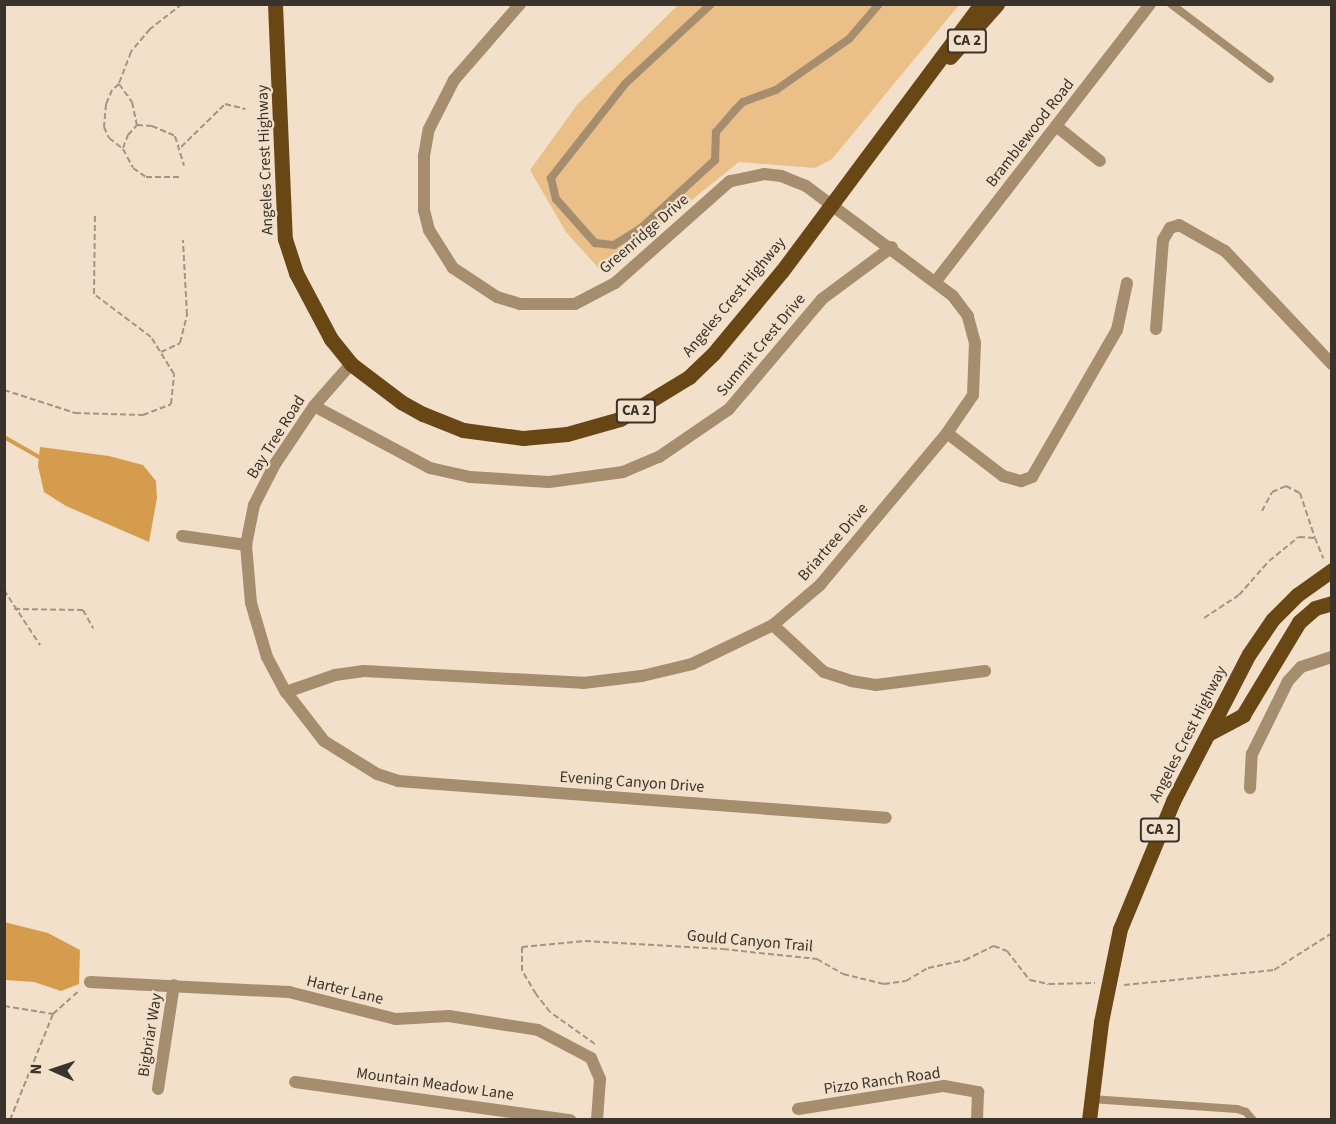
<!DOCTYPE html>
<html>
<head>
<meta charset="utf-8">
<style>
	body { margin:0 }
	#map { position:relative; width:1336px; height:1124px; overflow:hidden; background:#f2e0ca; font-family:"Source Sans 3",sans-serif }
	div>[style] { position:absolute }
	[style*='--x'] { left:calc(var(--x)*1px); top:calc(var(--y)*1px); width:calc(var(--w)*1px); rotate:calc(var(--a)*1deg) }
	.green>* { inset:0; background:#eabf88 }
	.water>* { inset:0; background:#d59c4e }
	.stream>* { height:4px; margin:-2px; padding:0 2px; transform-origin:2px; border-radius:2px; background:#d59c4e }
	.path>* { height:2px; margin-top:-1px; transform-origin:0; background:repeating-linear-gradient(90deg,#a29585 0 6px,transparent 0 9px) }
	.service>* { height:8px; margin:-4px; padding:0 4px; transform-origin:4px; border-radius:4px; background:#a58d6e }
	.minor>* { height:12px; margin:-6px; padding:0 6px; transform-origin:6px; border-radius:6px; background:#a58d6e }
	.primary>* { height:15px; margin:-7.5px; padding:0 7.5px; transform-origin:7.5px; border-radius:7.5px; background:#694715 }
	.primary-bridge>* { height:15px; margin:-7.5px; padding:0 7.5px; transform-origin:7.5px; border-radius:7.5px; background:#694715 }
	span { translate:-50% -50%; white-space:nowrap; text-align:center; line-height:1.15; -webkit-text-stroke:4.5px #f2e0ca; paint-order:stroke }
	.shield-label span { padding:2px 4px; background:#f2e0ca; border:2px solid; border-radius:4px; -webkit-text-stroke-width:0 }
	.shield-label { font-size:15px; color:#3a332b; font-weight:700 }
	.street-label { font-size:16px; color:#3a332b }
	.frame { position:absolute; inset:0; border:6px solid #3a332b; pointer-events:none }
	.north { position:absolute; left:24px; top:1040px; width:60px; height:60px; -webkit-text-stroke:4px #f2e0ca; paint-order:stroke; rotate:273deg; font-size:16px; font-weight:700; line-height:24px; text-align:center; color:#3a332b }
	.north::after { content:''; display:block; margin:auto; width:21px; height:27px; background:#3a332b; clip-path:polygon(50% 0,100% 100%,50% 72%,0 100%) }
</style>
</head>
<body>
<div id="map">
	<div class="green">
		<i style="clip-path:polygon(678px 5px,959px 5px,832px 159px,815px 168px,739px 162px,602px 272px,566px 232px,530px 170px,577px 105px)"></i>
	</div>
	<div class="water">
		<i style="clip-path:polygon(40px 447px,109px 456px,143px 465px,156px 481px,157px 498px,149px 542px,66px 506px,44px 492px,38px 466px)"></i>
		<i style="clip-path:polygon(4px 922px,48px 933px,80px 950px,79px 984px,61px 991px,34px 982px,5px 980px)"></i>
	</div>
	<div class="stream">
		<i style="--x:4;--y:437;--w:40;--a:29.7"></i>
	</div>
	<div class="path">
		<i style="--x:182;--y:4;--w:41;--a:142"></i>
		<i style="--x:150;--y:29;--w:30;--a:130"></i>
		<i style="--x:131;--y:52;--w:34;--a:111"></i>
		<i style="--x:119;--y:84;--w:22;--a:54"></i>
		<i style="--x:132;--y:102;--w:24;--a:78"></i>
		<i style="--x:137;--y:125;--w:15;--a:4"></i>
		<i style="--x:152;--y:126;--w:25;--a:23"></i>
		<i style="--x:175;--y:136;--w:31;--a:73"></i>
		<i style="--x:119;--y:84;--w:9;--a:139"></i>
		<i style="--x:112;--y:90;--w:15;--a:113"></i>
		<i style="--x:106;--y:104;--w:23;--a:95"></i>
		<i style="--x:104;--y:127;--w:12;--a:66"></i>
		<i style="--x:109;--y:138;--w:18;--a:38"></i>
		<i style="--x:123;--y:149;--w:21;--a:62"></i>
		<i style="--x:133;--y:168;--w:16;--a:35"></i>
		<i style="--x:146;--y:177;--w:33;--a:0"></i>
		<i style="--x:181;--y:147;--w:62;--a:-44.3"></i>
		<i style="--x:225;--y:104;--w:21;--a:14"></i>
		<i style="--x:123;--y:148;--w:14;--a:-69"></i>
		<i style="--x:128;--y:135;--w:13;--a:-48"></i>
		<i style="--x:161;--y:352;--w:21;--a:-25"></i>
		<i style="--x:180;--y:343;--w:29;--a:-76"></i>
		<i style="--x:187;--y:315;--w:75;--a:-93.1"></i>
		<i style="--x:4;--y:390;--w:75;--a:17.9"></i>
		<i style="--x:75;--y:413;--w:68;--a:1.7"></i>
		<i style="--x:143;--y:415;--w:30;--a:-21"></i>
		<i style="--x:171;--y:404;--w:30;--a:-84"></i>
		<i style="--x:174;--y:374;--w:44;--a:-121.9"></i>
		<i style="--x:151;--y:337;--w:71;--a:-143"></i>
		<i style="--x:94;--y:294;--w:81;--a:-89.3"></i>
		<i style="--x:1262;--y:511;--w:21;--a:-62"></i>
		<i style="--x:1272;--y:492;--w:15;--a:-23"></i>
		<i style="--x:1286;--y:486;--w:16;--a:27"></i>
		<i style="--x:1300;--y:493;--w:47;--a:71.6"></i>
		<i style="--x:4;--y:590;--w:66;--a:56.8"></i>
		<i style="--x:14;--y:609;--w:69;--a:0.8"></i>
		<i style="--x:83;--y:610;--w:21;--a:61"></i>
		<i style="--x:1204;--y:618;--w:42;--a:-33.3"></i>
		<i style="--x:1239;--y:595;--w:45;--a:-48.6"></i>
		<i style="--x:1269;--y:561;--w:38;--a:-39"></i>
		<i style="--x:1299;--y:537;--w:16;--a:4"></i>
		<i style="--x:1315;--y:538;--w:22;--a:68"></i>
		<i style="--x:1124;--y:985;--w:151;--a:-5.7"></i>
		<i style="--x:1274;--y:970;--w:69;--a:-32.5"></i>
		<i style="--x:4;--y:1006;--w:50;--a:9.3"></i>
		<i style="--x:595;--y:1044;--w:55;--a:-144.6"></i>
		<i style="--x:550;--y:1012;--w:23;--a:-128"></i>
		<i style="--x:536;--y:994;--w:27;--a:-121"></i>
		<i style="--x:522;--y:971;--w:24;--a:-90"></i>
		<i style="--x:522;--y:947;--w:63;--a:-5.4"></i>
		<i style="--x:585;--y:941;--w:138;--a:3.3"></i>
		<i style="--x:723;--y:949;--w:95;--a:6.1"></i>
		<i style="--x:817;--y:959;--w:30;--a:30"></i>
		<i style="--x:843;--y:974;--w:42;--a:13.7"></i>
		<i style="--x:884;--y:984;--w:22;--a:-8"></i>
		<i style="--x:906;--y:981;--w:26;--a:-31"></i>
		<i style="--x:928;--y:968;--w:38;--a:-12"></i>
		<i style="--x:965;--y:960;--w:32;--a:-26"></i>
		<i style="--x:994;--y:946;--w:14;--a:21"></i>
		<i style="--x:1007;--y:951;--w:37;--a:52"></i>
		<i style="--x:1030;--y:980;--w:19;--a:12"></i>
		<i style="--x:1049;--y:984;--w:46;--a:-1.2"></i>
		<i style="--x:10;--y:1120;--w:114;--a:-67.9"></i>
		<i style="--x:53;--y:1014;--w:36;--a:-42"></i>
	</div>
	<div class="service">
		<i style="--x:711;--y:4;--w:117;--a:137.1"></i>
		<i style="--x:625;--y:84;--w:120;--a:128.2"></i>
		<i style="--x:551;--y:178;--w:22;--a:77"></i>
		<i style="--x:556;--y:199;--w:59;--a:48.4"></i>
		<i style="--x:595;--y:243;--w:19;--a:6"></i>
		<i style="--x:614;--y:245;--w:31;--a:-32"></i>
		<i style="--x:640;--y:229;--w:102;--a:-42.6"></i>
		<i style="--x:715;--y:160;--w:28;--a:-88"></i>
		<i style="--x:716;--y:132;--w:29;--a:-49"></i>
		<i style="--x:735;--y:110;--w:11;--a:-45"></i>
		<i style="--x:743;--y:102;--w:35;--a:-20"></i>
		<i style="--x:776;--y:90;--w:89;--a:-34.9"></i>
		<i style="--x:849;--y:39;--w:46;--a:-49.4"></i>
		<i style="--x:1171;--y:4;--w:124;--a:37.1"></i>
		<i style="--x:1091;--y:1099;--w:146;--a:3.9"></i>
		<i style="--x:1237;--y:1109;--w:9;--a:18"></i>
		<i style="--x:1246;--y:1112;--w:11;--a:49"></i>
	</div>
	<div class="minor">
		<i style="--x:1056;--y:126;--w:56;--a:38.5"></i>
		<i style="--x:936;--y:281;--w:350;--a:-52.3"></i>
		<i style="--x:1156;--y:329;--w:89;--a:-85.5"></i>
		<i style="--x:1163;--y:240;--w:14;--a:-60"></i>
		<i style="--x:1170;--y:228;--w:9;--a:-18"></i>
		<i style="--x:1179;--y:225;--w:53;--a:29.5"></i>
		<i style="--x:1225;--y:251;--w:156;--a:46.6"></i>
		<i style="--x:351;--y:364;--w:56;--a:131.4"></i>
		<i style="--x:314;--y:406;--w:70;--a:123.9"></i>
		<i style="--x:275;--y:464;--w:46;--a:117.1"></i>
		<i style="--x:254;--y:505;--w:41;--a:101.3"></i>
		<i style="--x:246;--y:545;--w:58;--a:85.1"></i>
		<i style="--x:251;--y:603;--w:56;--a:73.5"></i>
		<i style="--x:267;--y:657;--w:40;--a:62"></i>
		<i style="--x:286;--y:692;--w:62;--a:52.2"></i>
		<i style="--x:324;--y:741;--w:62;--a:31.9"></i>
		<i style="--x:377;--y:774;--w:22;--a:18"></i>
		<i style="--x:398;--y:781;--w:489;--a:4.3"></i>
		<i style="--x:314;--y:406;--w:132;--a:28.1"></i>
		<i style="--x:430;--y:468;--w:41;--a:12.7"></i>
		<i style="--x:470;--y:477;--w:79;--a:3.6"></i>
		<i style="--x:549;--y:482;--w:75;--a:-7.7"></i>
		<i style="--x:623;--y:472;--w:39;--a:-23"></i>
		<i style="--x:659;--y:457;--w:85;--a:-34.4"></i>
		<i style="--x:729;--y:409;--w:144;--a:-49.8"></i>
		<i style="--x:822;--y:299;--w:87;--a:-36.6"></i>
		<i style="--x:947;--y:433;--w:71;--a:37.5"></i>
		<i style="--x:1003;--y:476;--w:19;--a:16"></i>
		<i style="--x:1021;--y:481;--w:12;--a:-20"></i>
		<i style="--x:1032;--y:477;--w:170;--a:-60"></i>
		<i style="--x:1117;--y:330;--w:48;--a:-78"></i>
		<i style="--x:182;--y:536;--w:65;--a:8"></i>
		<i style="--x:773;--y:625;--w:69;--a:42.7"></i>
		<i style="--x:824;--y:672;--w:28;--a:18"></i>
		<i style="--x:851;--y:681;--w:25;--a:9"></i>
		<i style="--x:876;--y:685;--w:110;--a:-7.3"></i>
		<i style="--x:286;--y:692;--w:52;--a:-19.1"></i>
		<i style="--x:335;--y:675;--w:29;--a:-8"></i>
		<i style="--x:364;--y:671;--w:219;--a:3.1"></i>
		<i style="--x:583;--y:683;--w:59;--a:-6.8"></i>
		<i style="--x:642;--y:676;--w:51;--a:-13.5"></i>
		<i style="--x:692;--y:664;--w:90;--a:-25.7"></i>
		<i style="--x:773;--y:625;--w:62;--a:-40.4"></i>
		<i style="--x:820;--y:585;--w:198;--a:-50.1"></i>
		<i style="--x:947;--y:433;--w:46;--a:-55.6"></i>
		<i style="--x:973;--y:395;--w:52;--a:-87.8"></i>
		<i style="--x:975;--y:343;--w:28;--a:-105"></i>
		<i style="--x:968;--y:316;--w:25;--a:-127"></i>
		<i style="--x:953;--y:296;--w:184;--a:-143.2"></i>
		<i style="--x:806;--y:186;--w:27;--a:-158"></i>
		<i style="--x:781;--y:176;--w:17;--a:-173"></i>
		<i style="--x:764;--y:174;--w:35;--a:168"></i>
		<i style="--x:730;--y:181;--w:154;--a:138.4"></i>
		<i style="--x:615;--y:283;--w:45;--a:152.3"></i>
		<i style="--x:575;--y:304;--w:55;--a:180"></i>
		<i style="--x:520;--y:304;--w:24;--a:-163"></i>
		<i style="--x:497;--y:297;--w:53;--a:-146.6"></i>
		<i style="--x:453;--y:268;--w:45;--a:-122.3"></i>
		<i style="--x:429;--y:230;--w:21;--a:-104"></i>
		<i style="--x:424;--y:210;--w:54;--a:-90"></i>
		<i style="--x:424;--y:156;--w:27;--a:-80"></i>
		<i style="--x:429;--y:129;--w:55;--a:-63"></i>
		<i style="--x:454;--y:80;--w:101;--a:-49"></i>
		<i style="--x:1250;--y:788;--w:34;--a:-87"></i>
		<i style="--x:1252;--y:754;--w:81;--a:-63.7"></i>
		<i style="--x:1288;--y:681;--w:19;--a:-47"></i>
		<i style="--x:1301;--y:667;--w:33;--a:-18"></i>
		<i style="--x:90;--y:982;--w:199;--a:2.9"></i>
		<i style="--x:289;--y:992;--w:110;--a:14.2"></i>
		<i style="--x:396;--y:1019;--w:53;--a:-3.2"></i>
		<i style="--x:449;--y:1016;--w:90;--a:8.9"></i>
		<i style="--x:538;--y:1030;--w:60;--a:27.8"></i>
		<i style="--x:591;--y:1058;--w:23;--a:67"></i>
		<i style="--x:600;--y:1079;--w:41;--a:94.2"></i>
		<i style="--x:295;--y:1082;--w:278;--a:7.9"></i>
		<i style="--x:158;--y:1089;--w:105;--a:-81.3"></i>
		<i style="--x:798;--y:1109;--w:148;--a:-9"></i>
		<i style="--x:944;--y:1086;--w:35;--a:10"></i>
		<i style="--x:978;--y:1092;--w:28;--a:92"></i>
	</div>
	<div class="primary">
		<i style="--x:275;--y:4;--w:235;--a:87.6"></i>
		<i style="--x:285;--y:239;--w:36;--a:72"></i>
		<i style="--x:296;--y:273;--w:75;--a:62.1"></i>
		<i style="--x:331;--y:339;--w:32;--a:51"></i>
		<i style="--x:351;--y:364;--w:63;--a:37.2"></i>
		<i style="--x:401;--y:402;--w:25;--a:29"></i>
		<i style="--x:423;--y:414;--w:43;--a:21.8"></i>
		<i style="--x:463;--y:430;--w:61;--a:7.6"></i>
		<i style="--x:523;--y:438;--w:44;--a:-5.2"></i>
		<i style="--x:567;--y:434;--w:55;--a:-15.8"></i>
		<i style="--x:620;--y:419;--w:81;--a:-31.3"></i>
		<i style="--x:689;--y:377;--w:33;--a:-44"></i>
		<i style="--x:713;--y:354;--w:108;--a:-50.3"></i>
		<i style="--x:782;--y:271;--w:333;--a:-53.3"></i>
		<i style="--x:950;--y:57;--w:71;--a:-48.4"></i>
		<i style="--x:1208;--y:734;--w:40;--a:-28"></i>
		<i style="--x:1243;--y:715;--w:109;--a:-58.9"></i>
		<i style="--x:1299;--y:622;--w:21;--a:-41"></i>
		<i style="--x:1315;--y:608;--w:18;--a:-16"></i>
		<i style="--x:1120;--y:929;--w:139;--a:-67.5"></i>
		<i style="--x:1173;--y:801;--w:165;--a:-62.7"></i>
		<i style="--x:1249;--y:654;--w:42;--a:-55.6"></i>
		<i style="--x:1273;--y:619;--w:34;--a:-45"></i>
		<i style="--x:1297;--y:595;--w:43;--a:-35.5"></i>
		<i style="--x:1089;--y:1120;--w:99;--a:-83"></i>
	</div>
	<div class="primary-bridge">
		<i style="--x:1101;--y:1022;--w:95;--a:-78.5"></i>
	</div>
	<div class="shield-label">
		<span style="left:967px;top:41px">CA 2</span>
		<span style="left:636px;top:411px">CA 2</span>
		<span style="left:1160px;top:830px">CA 2</span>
	</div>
	<div class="street-label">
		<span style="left:1030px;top:133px;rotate:-52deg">Bramblewood Road</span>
		<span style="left:265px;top:160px;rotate:-92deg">Angeles Crest Highway</span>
		<span style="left:644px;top:234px;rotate:-41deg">Greenridge Drive</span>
		<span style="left:734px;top:297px;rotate:-50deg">Angeles Crest Highway</span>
		<span style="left:761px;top:345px;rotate:-50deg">Summit Crest Drive</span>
		<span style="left:276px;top:437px;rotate:-58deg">Bay Tree Road</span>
		<span style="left:833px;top:542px;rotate:-49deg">Briartree Drive</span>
		<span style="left:1188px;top:734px;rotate:-63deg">Angeles Crest Highway</span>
		<span style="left:632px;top:782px;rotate:4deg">Evening Canyon Drive</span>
		<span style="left:750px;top:941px;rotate:5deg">Gould Canyon Trail</span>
		<span style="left:345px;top:990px;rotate:14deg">Harter Lane</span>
		<span style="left:150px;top:1035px;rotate:-81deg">Bigbriar Way</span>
		<span style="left:882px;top:1081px;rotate:-8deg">Pizzo Ranch Road</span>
		<span style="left:435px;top:1084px;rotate:8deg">Mountain Meadow Lane</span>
	</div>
	<div class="frame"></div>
	<div class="north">N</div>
</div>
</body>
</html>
